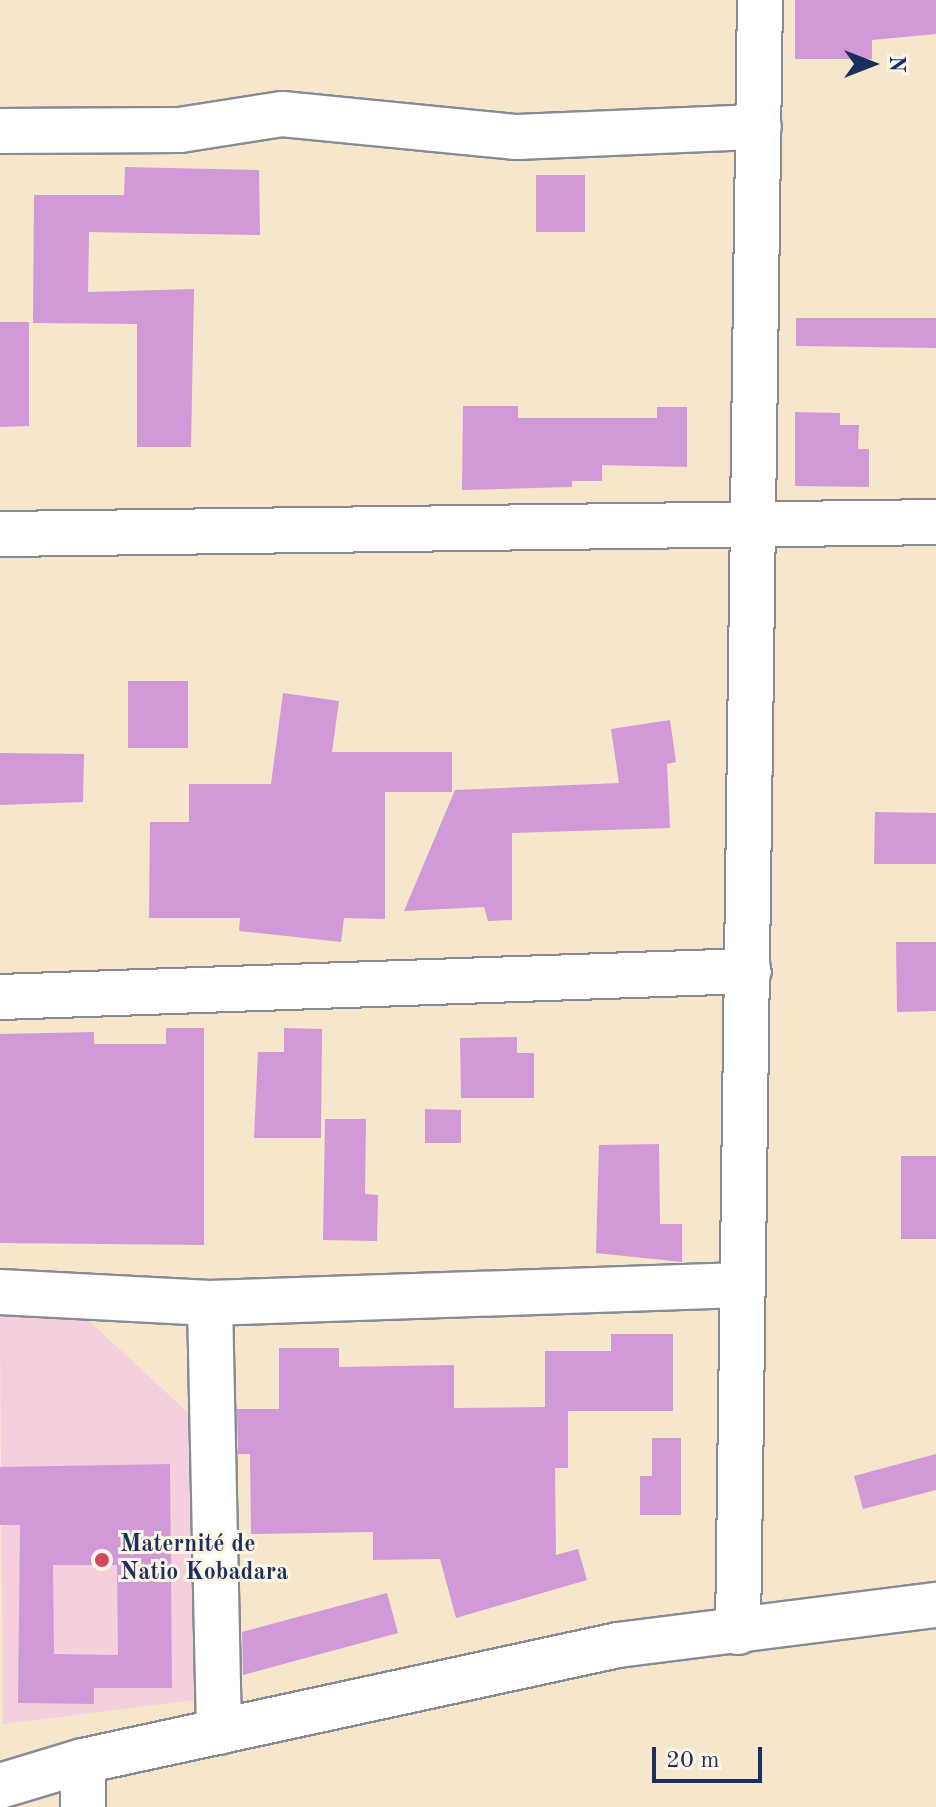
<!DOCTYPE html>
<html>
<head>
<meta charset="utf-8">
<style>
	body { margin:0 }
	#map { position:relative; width:936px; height:1807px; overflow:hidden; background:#f6e6cc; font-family:"Old Standard TT",serif }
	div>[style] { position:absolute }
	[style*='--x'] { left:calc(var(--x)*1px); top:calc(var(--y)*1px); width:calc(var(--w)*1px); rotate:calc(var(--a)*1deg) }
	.built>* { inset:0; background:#f4cfdd }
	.building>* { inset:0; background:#d299d8 }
	.roads { filter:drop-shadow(2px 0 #888a95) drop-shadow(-2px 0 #888a95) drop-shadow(0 2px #888a95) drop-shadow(0 -2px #888a95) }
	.minor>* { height:44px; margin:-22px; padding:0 22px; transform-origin:22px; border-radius:22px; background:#fff }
	.dots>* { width:22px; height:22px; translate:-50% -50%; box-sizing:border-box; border:4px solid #fcf5e5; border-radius:50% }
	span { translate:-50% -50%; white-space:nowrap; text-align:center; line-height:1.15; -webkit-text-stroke:6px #fcf5e5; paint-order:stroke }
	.poi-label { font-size:24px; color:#1b2f5e; font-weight:700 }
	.left { translate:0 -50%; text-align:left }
	.north { position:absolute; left:832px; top:24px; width:80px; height:80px; -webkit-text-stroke:6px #fcf5e5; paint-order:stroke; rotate:90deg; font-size:22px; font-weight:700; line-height:32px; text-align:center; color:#1b2f5e }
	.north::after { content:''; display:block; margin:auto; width:28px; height:36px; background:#1b2f5e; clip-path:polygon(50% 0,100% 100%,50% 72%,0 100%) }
	.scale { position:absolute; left:652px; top:1747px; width:110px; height:36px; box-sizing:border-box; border:4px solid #1b2f5e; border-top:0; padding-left:10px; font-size:24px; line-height:28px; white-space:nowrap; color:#1b2f5e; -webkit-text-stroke:6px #fcf5e5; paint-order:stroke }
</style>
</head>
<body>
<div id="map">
	<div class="built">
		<i style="clip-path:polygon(75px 1308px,197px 1421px,210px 1698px,3px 1724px,0 1315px)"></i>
	</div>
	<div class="building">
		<i style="clip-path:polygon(795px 0,936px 0,936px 34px,872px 40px,872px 59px,795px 59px)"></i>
		<i style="clip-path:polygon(125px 167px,259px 170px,260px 235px,89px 232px,88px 292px,194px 289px,191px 447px,137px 447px,137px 324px,33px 323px,34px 195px,124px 195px)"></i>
		<i style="clip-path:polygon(536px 175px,585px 175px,585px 232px,536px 232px)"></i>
		<i style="clip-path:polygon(796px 318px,936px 318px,936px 348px,796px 346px)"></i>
		<i style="clip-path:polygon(0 322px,29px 322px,29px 426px,0 427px)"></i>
		<i style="clip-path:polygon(463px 406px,518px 406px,518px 418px,657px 418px,657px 407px,687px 407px,687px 467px,602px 465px,602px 481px,572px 481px,572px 487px,462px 490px)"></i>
		<i style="clip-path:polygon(795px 412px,840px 413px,840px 425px,859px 425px,858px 449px,869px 449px,869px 487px,795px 486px)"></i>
		<i style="clip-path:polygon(128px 681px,188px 681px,188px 748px,128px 748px)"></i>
		<i style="clip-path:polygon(283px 693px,339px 701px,332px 752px,452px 752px,452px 792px,385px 792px,385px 919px,344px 918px,341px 942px,239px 931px,240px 918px,149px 918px,150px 822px,189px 822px,189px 784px,271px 784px)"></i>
		<i style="clip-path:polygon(670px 720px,676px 762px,667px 764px,670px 828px,512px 833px,512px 920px,488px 921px,484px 907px,404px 911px,455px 790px,619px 783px,611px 729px)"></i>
		<i style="clip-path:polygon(0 753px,84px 754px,83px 802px,0 805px)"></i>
		<i style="clip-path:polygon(875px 812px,936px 813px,936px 864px,874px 864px)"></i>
		<i style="clip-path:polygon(896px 942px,936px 942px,936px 1011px,897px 1012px)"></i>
		<i style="clip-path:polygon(166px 1028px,204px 1028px,204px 1245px,0 1243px,0 1034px,94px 1032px,94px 1044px,166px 1044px)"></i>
		<i style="clip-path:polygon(284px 1028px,322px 1029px,321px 1138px,254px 1138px,258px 1052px,284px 1052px)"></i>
		<i style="clip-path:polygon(517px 1037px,517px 1053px,534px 1053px,534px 1098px,461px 1098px,460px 1038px)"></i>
		<i style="clip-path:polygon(425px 1109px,461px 1110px,461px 1143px,425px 1143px)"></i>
		<i style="clip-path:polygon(325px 1119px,366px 1119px,365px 1194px,378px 1195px,377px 1241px,323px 1240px)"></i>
		<i style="clip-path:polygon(659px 1144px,660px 1224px,682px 1224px,682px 1262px,596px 1253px,599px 1145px)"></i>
		<i style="clip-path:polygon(901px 1156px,936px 1156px,936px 1239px,901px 1239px)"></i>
		<i style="clip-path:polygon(611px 1334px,673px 1334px,673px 1411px,568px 1411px,568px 1468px,555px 1468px,556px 1555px,578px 1549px,587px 1580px,456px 1618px,440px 1559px,373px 1560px,373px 1532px,251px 1534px,250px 1454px,238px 1454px,237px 1409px,279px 1409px,279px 1348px,339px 1348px,339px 1367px,454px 1365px,454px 1408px,545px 1407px,545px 1351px,611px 1351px)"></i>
		<i style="clip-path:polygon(652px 1438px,681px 1438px,681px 1515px,640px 1515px,640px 1476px,652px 1476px)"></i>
		<i style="clip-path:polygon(936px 1454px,936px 1490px,863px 1509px,854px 1476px)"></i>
		<i style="clip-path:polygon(evenodd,170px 1464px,172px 1688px,94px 1688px,94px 1704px,18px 1703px,20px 1525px,0 1525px,0 1467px,170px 1464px,53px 1565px,117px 1565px,118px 1655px,54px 1654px,53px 1565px)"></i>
		<i style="clip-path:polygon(387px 1593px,398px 1633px,243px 1675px,242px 1632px)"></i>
	</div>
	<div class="roads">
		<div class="minor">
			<i style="--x:0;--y:131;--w:180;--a:-0.3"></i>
			<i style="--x:180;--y:130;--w:103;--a:-8.9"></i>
			<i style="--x:282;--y:114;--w:236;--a:5.6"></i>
			<i style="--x:517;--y:137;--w:242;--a:-2.4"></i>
			<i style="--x:0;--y:534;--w:936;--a:-0.73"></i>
			<i style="--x:0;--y:997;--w:749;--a:-1.99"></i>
			<i style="--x:0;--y:1292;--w:210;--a:3"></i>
			<i style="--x:210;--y:1303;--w:532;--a:-1.94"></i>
			<i style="--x:210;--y:1303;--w:429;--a:88.8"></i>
			<i style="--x:738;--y:1632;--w:1632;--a:-89.23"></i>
			<i style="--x:83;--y:1761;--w:46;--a:90"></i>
			<i style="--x:0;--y:1786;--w:87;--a:-16.8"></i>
			<i style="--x:83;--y:1761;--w:547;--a:-12.23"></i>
			<i style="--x:618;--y:1645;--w:321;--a:-7.2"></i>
		</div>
	</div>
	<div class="dots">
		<i style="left:102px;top:1560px;background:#d1495b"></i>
	</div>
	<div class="poi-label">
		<span class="left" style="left:120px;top:1560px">Maternité de<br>Natio Kobadara</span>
	</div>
	<div class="north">N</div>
	<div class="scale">20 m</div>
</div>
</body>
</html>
